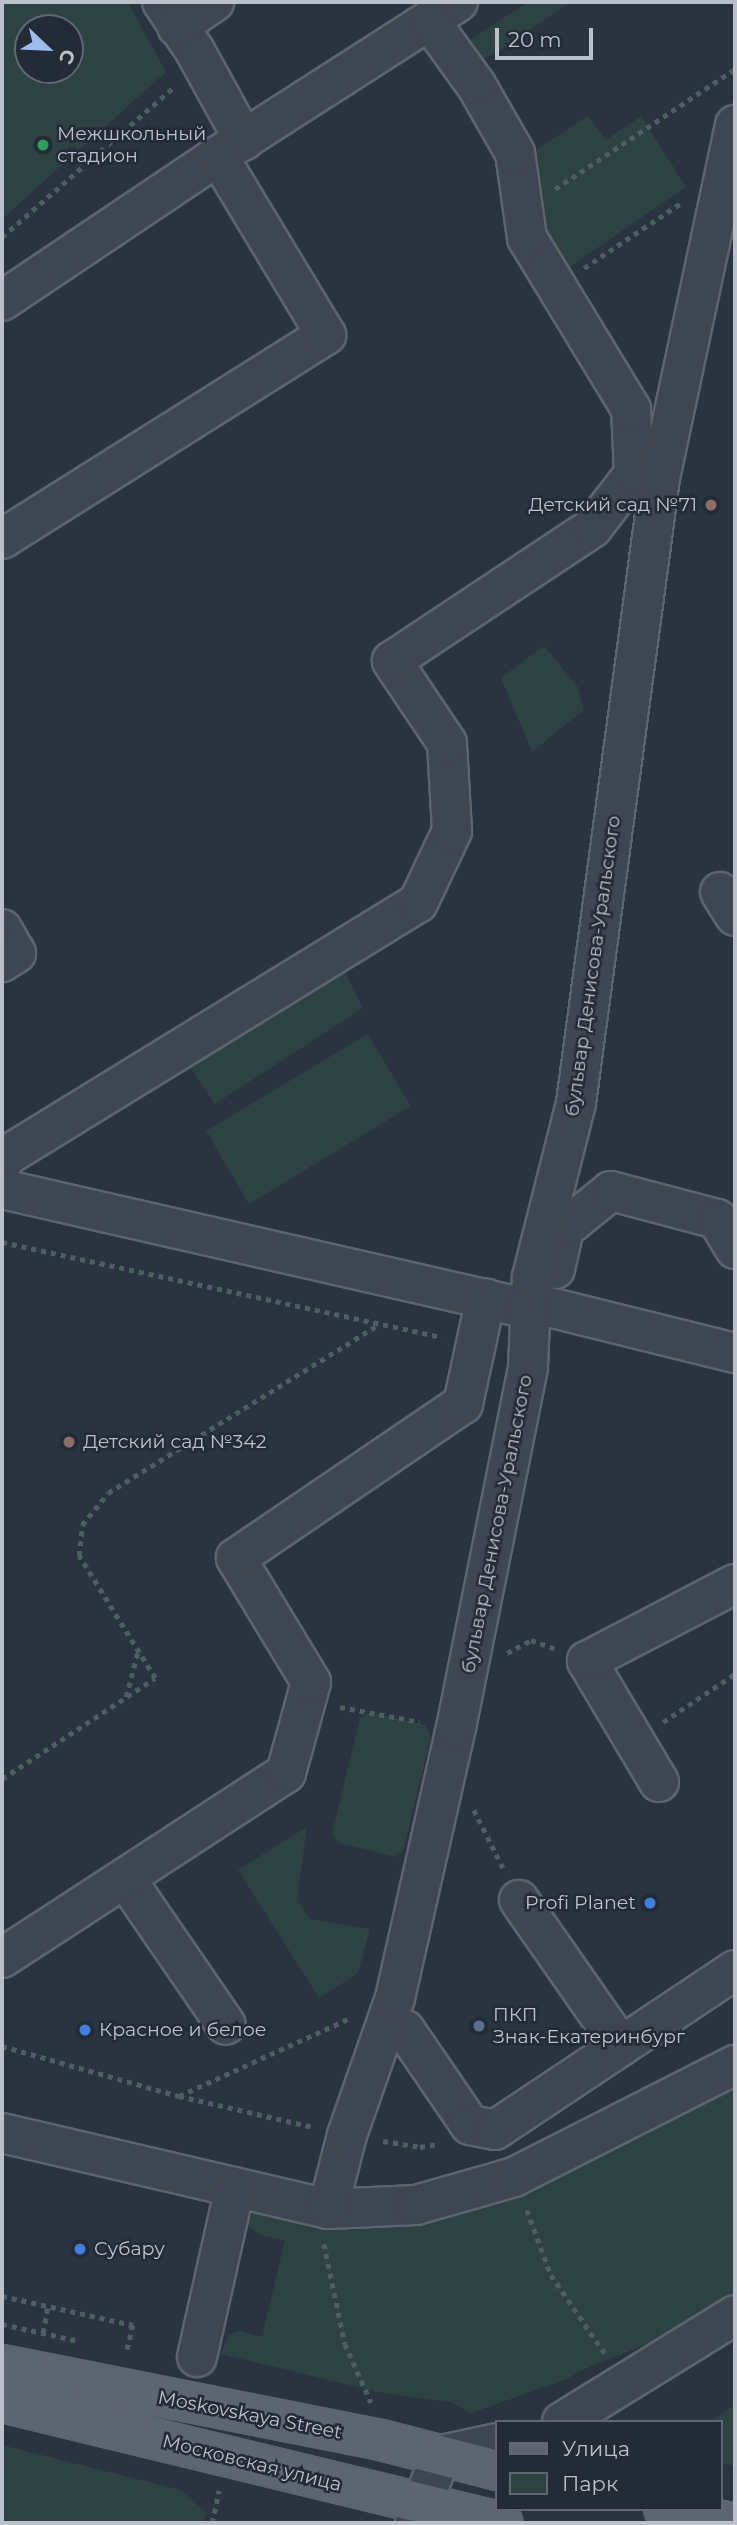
<!DOCTYPE html>
<html>
<head>
<meta charset="utf-8">
<style>
	body { margin:0 }
	#map { position:relative; width:737px; height:2525px; overflow:hidden; background:#2a3441; font-family:Montserrat,sans-serif }
	div>[style] { position:absolute }
	[style*='--x'] { left:calc(var(--x)*1px); top:calc(var(--y)*1px); width:calc(var(--w)*1px); rotate:calc(var(--a)*1deg) }
	.green>* { inset:0; background:#2d4243 }
	.path>* { height:4.5px; margin-top:-2.25px; transform-origin:0; background:repeating-linear-gradient(90deg,#4c5f61 0 5px,transparent 0 10px) }
	.roads { filter:drop-shadow(2px 0 #5c646f) drop-shadow(-2px 0 #5c646f) drop-shadow(0 2px #5c646f) drop-shadow(0 -2px #5c646f) }
	.minor>* { height:38px; margin:-19px; padding:0 19px; transform-origin:19px; border-radius:19px; background:#3e4651 }
	.major>* { height:38px; margin:-19px; padding:0 19px; transform-origin:19px; border-radius:19px; background:#5c6571 }
	.dots>* { width:19px; height:19px; translate:-50% -50%; box-sizing:border-box; border:4px solid #232b37; border-radius:50% }
	span { translate:-50% -50%; white-space:nowrap; text-align:center; line-height:1.15; -webkit-text-stroke:5px #232b37; paint-order:stroke }
	.poi-label { font-size:19px; color:#bbc1cb }
	.left { translate:0 -50%; text-align:left }
	.right { translate:-100% -50%; text-align:right }
	.street-label { font-size:19px; color:#bbc1cb }
	.frame { position:absolute; inset:0; border:4px solid #bbc1cb; pointer-events:none }
	.legend { position:absolute; left:495px; top:2420px; width:228px; height:91px; box-sizing:border-box; background:#232b37; border:2px solid #606772; margin:0; padding:9px 12px; list-style:none; font-size:21px; color:#bbc1cb }
	.legend li { display:flex; align-items:center; gap:14px; height:35px }
	.legend b { width:35px; border:2px solid #606772 }
	.north { position:absolute; left:14px; top:14px; width:70px; height:70px; box-sizing:border-box; background:#232b37; border:2px solid #606772; border-radius:50%; rotate:113deg; font-size:19px; font-weight:700; line-height:28px; text-align:center; color:#bbc1cb }
	.north::after { content:''; display:block; margin:auto; width:24px; height:32px; background:#9cbdef; clip-path:polygon(50% 0,100% 100%,50% 72%,0 100%) }
	.scale { position:absolute; left:495px; top:28px; width:98px; height:32px; box-sizing:border-box; border:4px solid #bbc1cb; border-top:0; padding-left:9px; font-size:21px; line-height:24px; white-space:nowrap; color:#bbc1cb; -webkit-text-stroke:5px #232b37; paint-order:stroke }
</style>
</head>
<body>
<div id="map">
	<div class="green">
		<i style="clip-path:polygon(evenodd,2px 2px,128px 2px,166px 72px,2px 219px,2px 2px,70px 28px,70px 70px,28px 70px,28px 28px,70px 28px)"></i>
		<i style="clip-path:polygon(528px 2px,570px 2px,504px 48px,482px 60px,462px 45px)"></i>
		<i style="clip-path:polygon(588px 116px,606px 140px,641px 116px,686px 187px,568px 268px,537px 222px,528px 155px)"></i>
		<i style="clip-path:polygon(544px 646px,577px 686px,584px 710px,532px 752px,501px 678px)"></i>
		<i style="clip-path:polygon(341px 963px,363px 1008px,215px 1104px,183px 1057px)"></i>
		<i style="clip-path:polygon(368px 1034px,411px 1106px,249px 1204px,206px 1131px)"></i>
		<i style="clip-path:polygon(371px 1712px,425px 1725px,431px 1736px,403px 1851px,396px 1857px,338px 1843px,332px 1834px,360px 1718px)"></i>
		<i style="clip-path:polygon(307px 1827px,297px 1900px,310px 1919px,370px 1929px,358px 1973px,319px 1998px,238px 1870px)"></i>
		<i style="clip-path:polygon(735px 2075px,735px 2299px,690px 2327px,580px 2371px,567px 2379px,471px 2413px,451px 2402px,387px 2394px,221px 2354px,228px 2335px,239px 2331px,262px 2337px,285px 2240px,259px 2235px,248px 2225px,253px 2211px,268px 2206px,314px 2226px,388px 2227px,513px 2192px)"></i>
		<i style="clip-path:polygon(735px 2405px,735px 2466px,721px 2463px,721px 2422px,709px 2422px)"></i>
		<i style="clip-path:polygon(2px 2445px,181px 2490px,208px 2514px,202px 2523px,2px 2523px)"></i>
	</div>
	<div class="path">
		<i style="--x:555;--y:189;--w:216;--a:-33.7"></i>
		<i style="--x:2;--y:237;--w:228;--a:-41.1"></i>
		<i style="--x:584;--y:268;--w:117;--a:-33.8"></i>
		<i style="--x:2;--y:1242;--w:450;--a:12.2"></i>
		<i style="--x:507;--y:1653;--w:27;--a:-28"></i>
		<i style="--x:531;--y:1640;--w:27;--a:20"></i>
		<i style="--x:126;--y:1697;--w:48;--a:-75.4"></i>
		<i style="--x:340;--y:1707;--w:81;--a:10.6"></i>
		<i style="--x:663;--y:1722;--w:87;--a:-33.7"></i>
		<i style="--x:2;--y:1779;--w:183;--a:-33.4"></i>
		<i style="--x:155;--y:1678;--w:144;--a:-121.9"></i>
		<i style="--x:79;--y:1556;--w:31;--a:-84"></i>
		<i style="--x:82;--y:1525;--w:41;--a:-50.9"></i>
		<i style="--x:108;--y:1493;--w:319;--a:-31.9"></i>
		<i style="--x:474;--y:1810;--w:65;--a:63.4"></i>
		<i style="--x:2;--y:2046;--w:184;--a:15.8"></i>
		<i style="--x:179;--y:2096;--w:138;--a:13"></i>
		<i style="--x:179;--y:2096;--w:188;--a:-24.5"></i>
		<i style="--x:383;--y:2141;--w:37;--a:9"></i>
		<i style="--x:420;--y:2147;--w:20;--a:-9"></i>
		<i style="--x:527;--y:2210;--w:69;--a:69.7"></i>
		<i style="--x:551;--y:2275;--w:97;--a:55.5"></i>
		<i style="--x:324;--y:2244;--w:102;--a:78.1"></i>
		<i style="--x:345;--y:2344;--w:64;--a:65.9"></i>
		<i style="--x:2;--y:2296;--w:134;--a:12.5"></i>
		<i style="--x:133;--y:2325;--w:27;--a:103"></i>
		<i style="--x:2;--y:2324;--w:79;--a:12.4"></i>
		<i style="--x:43;--y:2333;--w:27;--a:-80"></i>
		<i style="--x:212;--y:2523;--w:33;--a:-78"></i>
	</div>
	<div class="roads">
		<div class="minor">
			<i style="--x:162;--y:2;--w:59;--a:56"></i>
			<i style="--x:195;--y:51;--w:102;--a:61.2"></i>
			<i style="--x:177;--y:27;--w:45;--a:-34"></i>
			<i style="--x:2;--y:301;--w:260;--a:-33.9"></i>
			<i style="--x:218;--y:156;--w:285;--a:-32.7"></i>
			<i style="--x:2;--y:539;--w:383;--a:-32.2"></i>
			<i style="--x:326;--y:335;--w:209;--a:-121.1"></i>
			<i style="--x:720;--y:892;--w:28;--a:58"></i>
			<i style="--x:2;--y:929;--w:28;--a:60"></i>
			<i style="--x:16;--y:953;--w:17;--a:147"></i>
			<i style="--x:2;--y:1163;--w:5;--a:-79"></i>
			<i style="--x:3;--y:1158;--w:487;--a:-31.6"></i>
			<i style="--x:418;--y:903;--w:80;--a:-64.7"></i>
			<i style="--x:452;--y:831;--w:88;--a:-93.3"></i>
			<i style="--x:447;--y:743;--w:99;--a:-123.9"></i>
			<i style="--x:392;--y:661;--w:240;--a:-33.6"></i>
			<i style="--x:592;--y:528;--w:68;--a:-52.1"></i>
			<i style="--x:634;--y:474;--w:65;--a:-92.6"></i>
			<i style="--x:631;--y:409;--w:200;--a:-121.3"></i>
			<i style="--x:527;--y:238;--w:86;--a:-98"></i>
			<i style="--x:515;--y:153;--w:78;--a:-119.8"></i>
			<i style="--x:476;--y:85;--w:80;--a:-125.9"></i>
			<i style="--x:2;--y:1189;--w:540;--a:12.83"></i>
			<i style="--x:529;--y:1309;--w:20;--a:-6"></i>
			<i style="--x:549;--y:1307;--w:192;--a:13.9"></i>
			<i style="--x:555;--y:1269;--w:41;--a:-77.3"></i>
			<i style="--x:564;--y:1229;--w:60;--a:-39"></i>
			<i style="--x:611;--y:1191;--w:110;--a:14.8"></i>
			<i style="--x:717;--y:1219;--w:35;--a:59"></i>
			<i style="--x:659;--y:1782;--w:141;--a:-120.8"></i>
			<i style="--x:587;--y:1661;--w:167;--a:-27.5"></i>
			<i style="--x:125;--y:1878;--w:178;--a:55.5"></i>
			<i style="--x:519;--y:1900;--w:178;--a:55.1"></i>
			<i style="--x:2;--y:1958;--w:339;--a:-33.1"></i>
			<i style="--x:286;--y:1773;--w:94;--a:-74.6"></i>
			<i style="--x:311;--y:1682;--w:145;--a:-121.2"></i>
			<i style="--x:236;--y:1558;--w:274;--a:-34.2"></i>
			<i style="--x:463;--y:1404;--w:108;--a:-77.8"></i>
			<i style="--x:405;--y:2030;--w:115;--a:55.6"></i>
			<i style="--x:470;--y:2125;--w:25;--a:11"></i>
			<i style="--x:495;--y:2130;--w:288;--a:-33.7"></i>
			<i style="--x:2;--y:2133;--w:335;--a:13.1"></i>
			<i style="--x:328;--y:2209;--w:88;--a:-2.6"></i>
			<i style="--x:416;--y:2205;--w:102;--a:-15.9"></i>
			<i style="--x:514;--y:2177;--w:248;--a:-26.9"></i>
			<i style="--x:328;--y:2209;--w:76;--a:-75.6"></i>
			<i style="--x:347;--y:2135;--w:145;--a:-70.7"></i>
			<i style="--x:395;--y:1998;--w:277;--a:-77.3"></i>
			<i style="--x:456;--y:1728;--w:368;--a:-78.7"></i>
			<i style="--x:528;--y:1367;--w:90;--a:-87.5"></i>
			<i style="--x:532;--y:1277;--w:179;--a:-75.8"></i>
			<i style="--x:576;--y:1103;--w:631;--a:-82.35"></i>
			<i style="--x:660;--y:478;--w:361;--a:-78"></i>
			<i style="--x:197;--y:2357;--w:174;--a:-77.4"></i>
			<i style="--x:562;--y:2422;--w:203;--a:-31.7"></i>
			<i style="--x:415;--y:2523;--w:73;--a:-69.1"></i>
			<i style="--x:441;--y:2455;--w:57;--a:-12.1"></i>
		</div>
		<div class="major">
			<i style="--x:2;--y:2365;--w:386;--a:11.2"></i>
			<i style="--x:381;--y:2440;--w:120;--a:14.5"></i>
			<i style="--x:2;--y:2402;--w:515;--a:13.58"></i>
			<i style="--x:664;--y:2509;--w:69;--a:11.6"></i>
		</div>
	</div>
	<div class="dots">
		<i style="left:43px;top:145px;background:#2e9e5b"></i>
		<i style="left:711px;top:505px;background:#8d6e63"></i>
		<i style="left:69px;top:1442px;background:#8d6e63"></i>
		<i style="left:650px;top:1903px;background:#3f7fe0"></i>
		<i style="left:479px;top:2026px;background:#5c6f8a"></i>
		<i style="left:85px;top:2030px;background:#3f7fe0"></i>
		<i style="left:80px;top:2249px;background:#3f7fe0"></i>
	</div>
	<div class="poi-label">
		<span class="left" style="left:57px;top:145px">Межшкольный<br>стадион</span>
		<span class="right" style="left:697px;top:505px">Детский сад №71</span>
		<span class="left" style="left:83px;top:1442px">Детский сад №342</span>
		<span class="right" style="left:636px;top:1903px">Profi Planet</span>
		<span class="left" style="left:493px;top:2026px">ПКП<br>Знак-Екатеринбург</span>
		<span class="left" style="left:99px;top:2030px">Красное и белое</span>
		<span class="left" style="left:94px;top:2249px">Субару</span>
	</div>
	<div class="street-label">
		<span style="left:593px;top:966px;rotate:-82deg">бульвар Денисова-Уральского</span>
		<span style="left:497px;top:1524px;rotate:-79deg">бульвар Денисова-Уральского</span>
		<span style="left:250px;top:2415px;rotate:11deg">Moskovskaya Street</span>
		<span style="left:252px;top:2463px;rotate:14deg">Московская улица</span>
	</div>
	<div class="frame"></div>
	<ul class="legend">
	<li><b style="height:9px;background:#5c6571"></b>Улица</li>
	<li><b style="height:19px;background:#2d4243"></b>Парк</li>
	</ul>
	<div class="north">С</div>
	<div class="scale">20 m</div>
</div>
</body>
</html>
